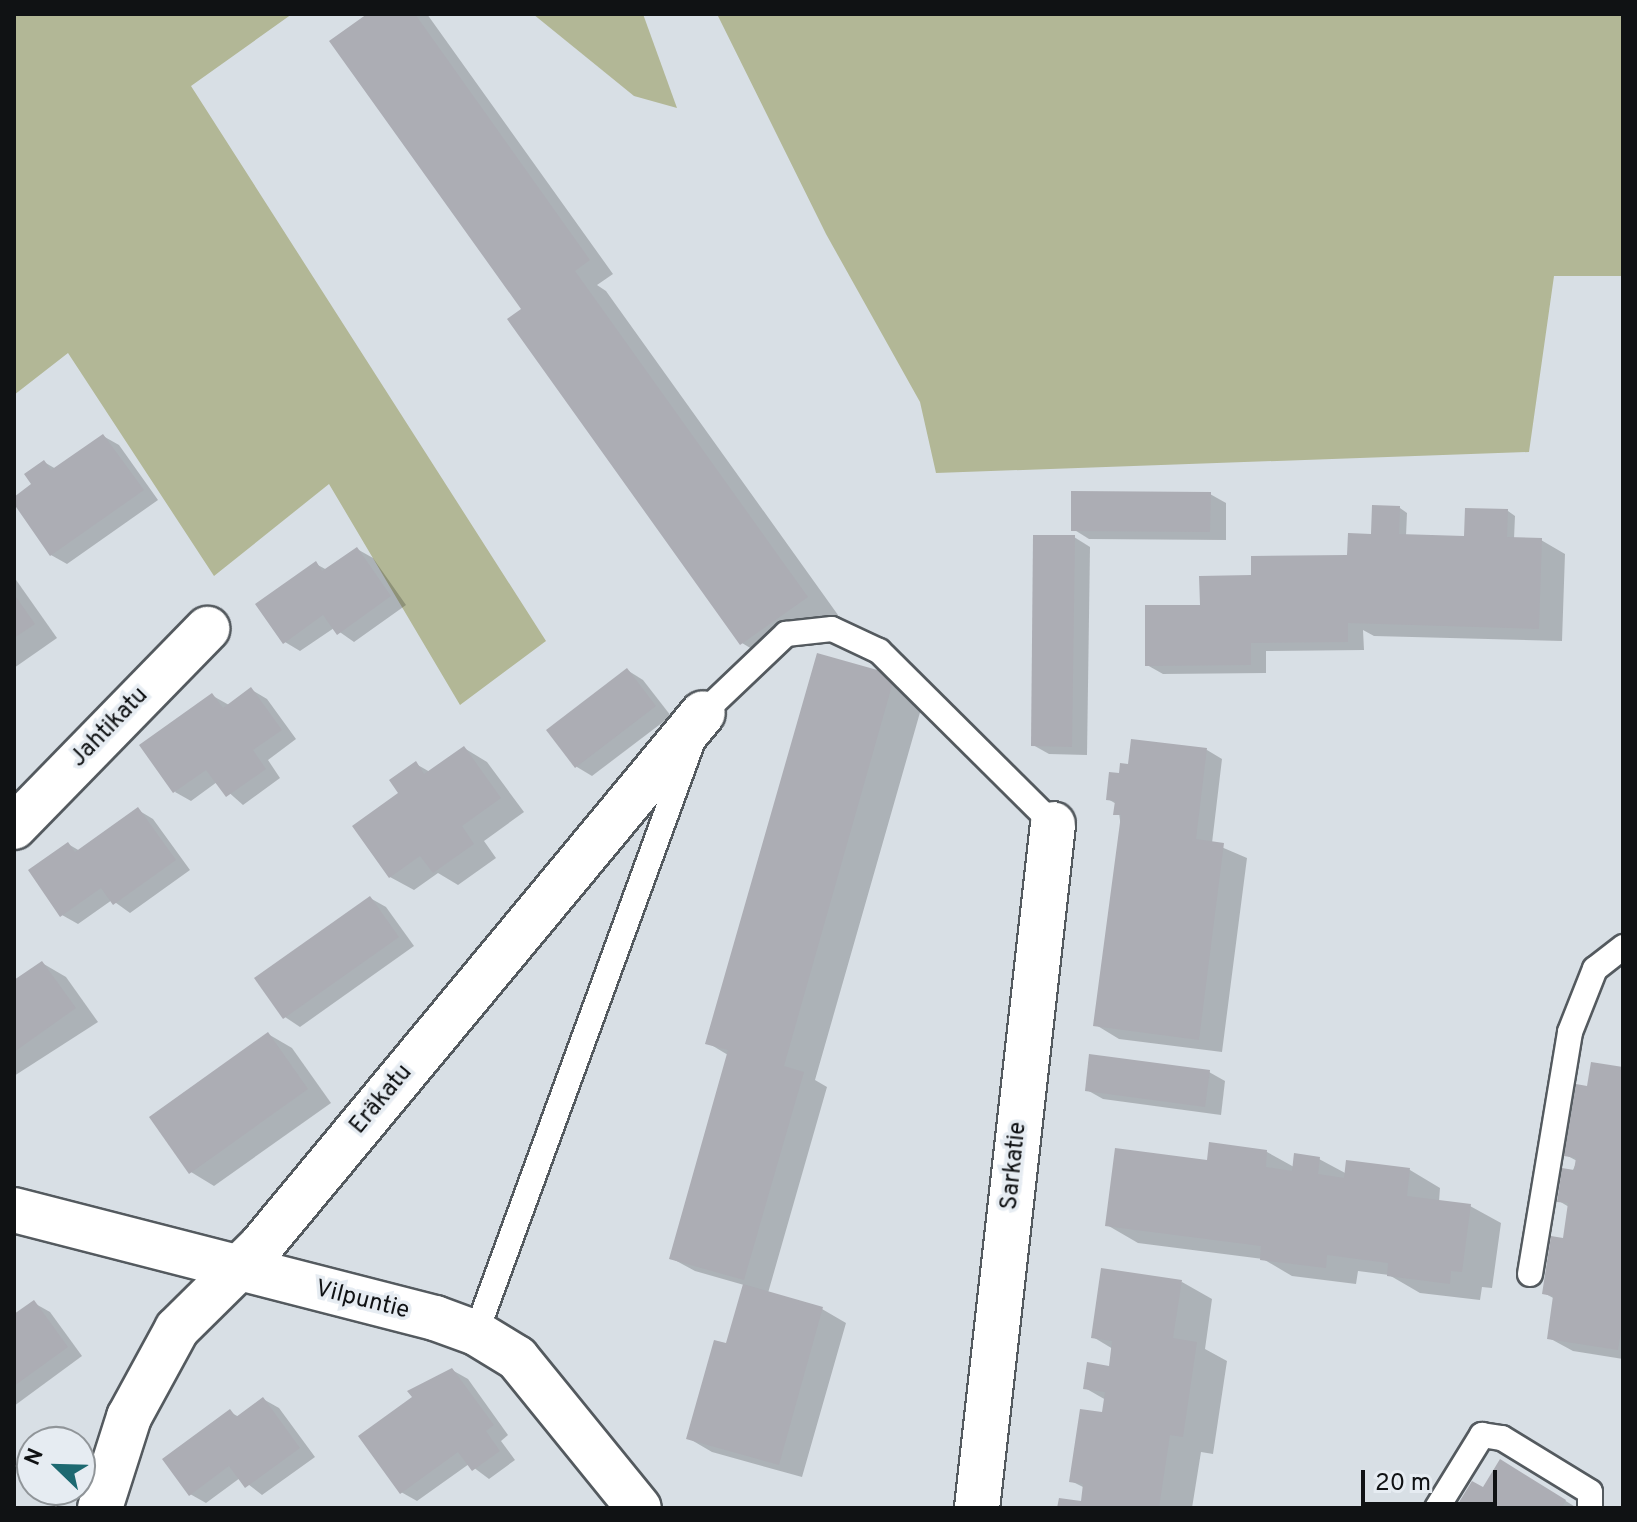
<!DOCTYPE html>
<html>
<head>
<meta charset="utf-8">
<style>
	body { margin:0 }
	#map { position:relative; width:1637px; height:1522px; overflow:hidden; background:#d8dfe5; font-family:Overpass,sans-serif }
	div>[style] { position:absolute }
	[style*='--x'] { left:calc(var(--x)*1px); top:calc(var(--y)*1px); width:calc(var(--w)*1px); rotate:calc(var(--a)*1deg) }
	.green>* { inset:0; background:#b2b796 }
	.shadow>* { inset:0; background:#0003 }
	.building>* { inset:0; background:#acadb4 }
	.roads { filter:drop-shadow(2px 0 #545a5f) drop-shadow(-2px 0 #545a5f) drop-shadow(0 2px #545a5f) drop-shadow(0 -2px #545a5f) }
	.service>* { height:24px; margin:-12px; padding:0 12px; transform-origin:12px; border-radius:12px; background:#fff }
	.minor>* { height:44px; margin:-22px; padding:0 22px; transform-origin:22px; border-radius:22px; background:#fff }
	.tertiary>* { height:44px; margin:-22px; padding:0 22px; transform-origin:22px; border-radius:22px; background:#fff }
	span { translate:-50% -50%; white-space:nowrap; text-align:center; line-height:1.15; -webkit-text-stroke:7px #e6ecf2; paint-order:stroke }
	.street-label { font-size:24px; color:#101214 }
	.frame { position:absolute; inset:0; border:16px solid #101214; pointer-events:none }
	.north { position:absolute; left:16px; top:1426px; width:80px; height:80px; box-sizing:border-box; background:#e6ecf2; border:2px solid #909599; border-radius:50%; rotate:293deg; font-size:22px; font-weight:700; line-height:32px; text-align:center; color:#101214 }
	.north::after { content:''; display:block; margin:auto; width:28px; height:36px; background:#1d6971; clip-path:polygon(50% 0,100% 100%,50% 72%,0 100%) }
	.scale { position:absolute; left:1361px; top:1470px; width:136px; height:36px; box-sizing:border-box; border:4px solid #101214; border-top:0; padding-left:10px; font-size:24px; line-height:28px; white-space:nowrap; color:#101214; -webkit-text-stroke:6px #e6ecf2; paint-order:stroke }
</style>
</head>
<body>
<div id="map">
	<div class="green">
		<i style="clip-path:polygon(14px 14px,292px 14px,191px 86px,546px 641px,460px 705px,329px 484px,214px 576px,68px 353px,14px 395px)"></i>
		<i style="clip-path:polygon(533px 14px,643px 14px,677px 108px,634px 96px)"></i>
		<i style="clip-path:polygon(717px 14px,1623px 14px,1623px 276px,1554px 276px,1529px 452px,936px 473px,920px 402px,826px 234px)"></i>
	</div>
	<div class="shadow">
		<i style="clip-path:polygon(370px 14px,427px 14px,613px 274px,597px 285px,606px 291px,838px 615px,772px 661px,742px 643px,524px 309px)"></i>
		<i style="clip-path:polygon(103px 436px,119px 445px,158px 500px,67px 564px,51px 555px,14px 499px,34px 485px,44px 462px,56px 469px)"></i>
		<i style="clip-path:polygon(1210px 494px,1226px 503px,1226px 540px,1089px 539px,1073px 529px)"></i>
		<i style="clip-path:polygon(1400px 508px,1407px 513px,1406px 536px,1472px 538px,1508px 511px,1515px 516px,1514px 539px,1541px 540px,1565px 554px,1562px 641px,1374px 636px,1363px 630px,1364px 650px,1266px 651px,1266px 673px,1163px 674px,1147px 665px,1202px 607px,1250px 577px,1347px 557px)"></i>
		<i style="clip-path:polygon(1074px 537px,1090px 547px,1087px 755px,1049px 754px,1033px 745px)"></i>
		<i style="clip-path:polygon(357px 549px,373px 558px,406px 605px,354px 642px,334px 628px,300px 651px,285px 642px,316px 564px,327px 570px)"></i>
		<i style="clip-path:polygon(14px 577px,57px 638px,14px 668px)"></i>
		<i style="clip-path:polygon(627px 670px,643px 680px,671px 716px,592px 776px,577px 767px,549px 731px)"></i>
		<i style="clip-path:polygon(894px 677px,925px 695px,815px 1080px,827px 1087px,768px 1293px,822px 1309px,846px 1323px,802px 1477px,712px 1452px,688px 1438px,727px 1346px,744px 1285px,695px 1271px,671px 1258px,728px 1055px,708px 1043px)"></i>
		<i style="clip-path:polygon(252px 690px,267px 699px,296px 739px,268px 760px,280px 778px,243px 805px,217px 782px,191px 801px,175px 792px,213px 696px,229px 705px)"></i>
		<i style="clip-path:polygon(464px 748px,487px 762px,524px 812px,484px 841px,496px 858px,458px 885px,438px 873px,414px 890px,390px 877px,401px 794px,416px 764px,430px 772px)"></i>
		<i style="clip-path:polygon(1207px 750px,1222px 759px,1212px 843px,1247px 858px,1222px 1052px,1119px 1039px,1096px 1025px,1121px 828px,1118px 805px,1108px 799px,1129px 766px)"></i>
		<i style="clip-path:polygon(138px 810px,153px 819px,190px 870px,130px 913px,112px 900px,78px 924px,62px 915px,68px 844px,80px 851px)"></i>
		<i style="clip-path:polygon(370px 898px,386px 907px,414px 946px,300px 1027px,285px 1017px)"></i>
		<i style="clip-path:polygon(42px 963px,66px 977px,98px 1022px,14px 1076px,14px 983px)"></i>
		<i style="clip-path:polygon(268px 1034px,292px 1048px,331px 1103px,214px 1186px,191px 1172px)"></i>
		<i style="clip-path:polygon(1623px 1069px,1623px 1359px,1573px 1351px,1549px 1338px,1555px 1299px,1544px 1293px,1565px 1241px,1569px 1207px,1559px 1201px,1577px 1161px,1566px 1155px,1589px 1088px)"></i>
		<i style="clip-path:polygon(1209px 1072px,1225px 1081px,1221px 1115px,1103px 1099px,1087px 1090px)"></i>
		<i style="clip-path:polygon(1267px 1152px,1294px 1167px,1319px 1159px,1347px 1174px,1410px 1170px,1440px 1188px,1439px 1202px,1470px 1206px,1501px 1223px,1492px 1288px,1482px 1287px,1480px 1300px,1420px 1293px,1389px 1275px,1358px 1271px,1356px 1284px,1292px 1276px,1263px 1259px,1138px 1243px,1107px 1225px,1208px 1162px)"></i>
		<i style="clip-path:polygon(1182px 1282px,1212px 1299px,1205px 1349px,1227px 1361px,1213px 1454px,1201px 1452px,1192px 1508px,1059px 1508px,1083px 1503px,1085px 1488px,1071px 1481px,1104px 1414px,1106px 1400px,1085px 1388px,1111px 1368px,1113px 1349px,1093px 1337px)"></i>
		<i style="clip-path:polygon(34px 1303px,50px 1312px,82px 1356px,14px 1406px,14px 1317px)"></i>
		<i style="clip-path:polygon(452px 1370px,468px 1379px,508px 1435px,501px 1441px,515px 1460px,489px 1479px,469px 1464px,417px 1501px,401px 1492px,415px 1397px)"></i>
		<i style="clip-path:polygon(263px 1399px,279px 1408px,315px 1457px,262px 1495px,240px 1478px,206px 1503px,190px 1494px,230px 1412px,239px 1417px)"></i>
		<i style="clip-path:polygon(1524px 1475px,1577px 1508px,1458px 1506px,1484px 1490px)"></i>
	</div>
	<div class="building">
		<i style="clip-path:polygon(367px 14px,415px 14px,590px 260px,575px 271px,808px 597px,740px 645px,507px 319px,521px 309px,329px 41px)"></i>
		<i style="clip-path:polygon(103px 434px,144px 490px,50px 556px,14px 504px,14px 497px,31px 484px,24px 474px,44px 460px,51px 470px)"></i>
		<i style="clip-path:polygon(1071px 491px,1211px 492px,1210px 532px,1071px 531px)"></i>
		<i style="clip-path:polygon(1372px 505px,1400px 506px,1399px 534px,1464px 536px,1465px 508px,1508px 509px,1507px 537px,1542px 538px,1539px 629px,1348px 623px,1348px 642px,1251px 643px,1251px 665px,1145px 666px,1145px 605px,1200px 605px,1199px 576px,1251px 575px,1251px 556px,1347px 555px,1348px 533px,1371px 534px)"></i>
		<i style="clip-path:polygon(1033px 535px,1075px 535px,1072px 747px,1031px 746px)"></i>
		<i style="clip-path:polygon(357px 547px,391px 596px,337px 635px,323px 615px,283px 644px,255px 604px,316px 561px,322px 571px)"></i>
		<i style="clip-path:polygon(14px 594px,35px 624px,14px 638px)"></i>
		<i style="clip-path:polygon(817px 653px,895px 675px,784px 1066px,804px 1072px,744px 1280px,669px 1259px,728px 1050px,705px 1044px)"></i>
		<i style="clip-path:polygon(627px 668px,656px 706px,575px 768px,546px 730px)"></i>
		<i style="clip-path:polygon(251px 687px,282px 730px,253px 750px,266px 769px,226px 797px,206px 770px,173px 793px,139px 745px,212px 693px,223px 708px)"></i>
		<i style="clip-path:polygon(1131px 739px,1207px 748px,1196px 839px,1224px 843px,1199px 1040px,1093px 1026px,1121px 815px,1113px 815px,1115px 801px,1106px 800px,1109px 772px,1119px 773px,1120px 763px,1128px 764px)"></i>
		<i style="clip-path:polygon(464px 746px,501px 798px,462px 826px,474px 844px,433px 873px,420px 856px,389px 878px,352px 826px,398px 793px,389px 780px,416px 761px,424px 774px)"></i>
		<i style="clip-path:polygon(138px 807px,176px 860px,113px 905px,101px 888px,60px 917px,28px 870px,68px 842px,75px 852px)"></i>
		<i style="clip-path:polygon(370px 896px,399px 937px,283px 1019px,254px 978px)"></i>
		<i style="clip-path:polygon(42px 961px,76px 1008px,14px 1052px,14px 980px)"></i>
		<i style="clip-path:polygon(268px 1032px,308px 1089px,189px 1174px,149px 1117px)"></i>
		<i style="clip-path:polygon(1089px 1054px,1210px 1070px,1205px 1107px,1085px 1091px)"></i>
		<i style="clip-path:polygon(1591px 1062px,1623px 1067px,1623px 1318px,1618px 1350px,1547px 1339px,1553px 1296px,1542px 1294px,1551px 1236px,1563px 1238px,1568px 1203px,1557px 1202px,1562px 1168px,1574px 1170px,1576px 1158px,1564px 1156px,1576px 1084px,1587px 1086px)"></i>
		<i style="clip-path:polygon(1209px 1142px,1267px 1150px,1266px 1167px,1292px 1171px,1294px 1153px,1320px 1157px,1318px 1174px,1344px 1178px,1346px 1160px,1410px 1168px,1407px 1196px,1471px 1204px,1462px 1272px,1451px 1271px,1450px 1284px,1387px 1276px,1388px 1263px,1327px 1255px,1326px 1268px,1260px 1260px,1261px 1246px,1105px 1226px,1115px 1148px,1207px 1160px)"></i>
		<i style="clip-path:polygon(1101px 1268px,1182px 1280px,1173px 1338px,1197px 1342px,1183px 1437px,1170px 1435px,1159px 1508px,1057px 1508px,1059px 1498px,1081px 1501px,1083px 1484px,1069px 1482px,1080px 1409px,1102px 1412px,1105px 1392px,1083px 1389px,1087px 1362px,1109px 1366px,1112px 1341px,1091px 1338px)"></i>
		<i style="clip-path:polygon(743px 1284px,823px 1307px,779px 1465px,686px 1439px,714px 1340px,726px 1343px)"></i>
		<i style="clip-path:polygon(34px 1300px,68px 1347px,14px 1386px,14px 1314px)"></i>
		<i style="clip-path:polygon(452px 1368px,494px 1425px,486px 1431px,500px 1451px,472px 1471px,458px 1452px,400px 1494px,358px 1436px,412px 1397px,407px 1391px)"></i>
		<i style="clip-path:polygon(263px 1397px,300px 1448px,245px 1488px,229px 1466px,189px 1496px,162px 1459px,230px 1409px,236px 1417px)"></i>
		<i style="clip-path:polygon(1500px 1459px,1566px 1500px,1562px 1508px,1456px 1507px,1472px 1481px,1483px 1487px)"></i>
	</div>
	<div class="roads">
		<div class="service">
			<i style="--x:1530;--y:1274;--w:245;--a:-80.6"></i>
			<i style="--x:1570;--y:1032;--w:68;--a:-68.4"></i>
			<i style="--x:1595;--y:969;--w:36;--a:-38"></i>
			<i style="--x:476;--y:1333;--w:660;--a:-69.89"></i>
			<i style="--x:703;--y:713;--w:115;--a:-43.6"></i>
			<i style="--x:786;--y:634;--w:46;--a:-6.2"></i>
			<i style="--x:832;--y:629;--w:52;--a:25.1"></i>
			<i style="--x:879;--y:651;--w:245;--a:44.8"></i>
			<i style="--x:1437;--y:1508;--w:86;--a:-58.3"></i>
			<i style="--x:1482;--y:1435;--w:20;--a:9"></i>
			<i style="--x:1502;--y:1438;--w:103;--a:31.5"></i>
			<i style="--x:1590;--y:1492;--w:16;--a:90"></i>
		</div>
		<div class="minor">
			<i style="--x:14;--y:827;--w:277;--a:-45.7"></i>
			<i style="--x:100;--y:1508;--w:96;--a:-72.3"></i>
			<i style="--x:129;--y:1417;--w:100;--a:-61.4"></i>
			<i style="--x:177;--y:1329;--w:118;--a:-44.7"></i>
			<i style="--x:261;--y:1246;--w:692;--a:-50.33"></i>
			<i style="--x:977;--y:1508;--w:688;--a:-83.66"></i>
		</div>
		<div class="tertiary">
			<i style="--x:14;--y:1210;--w:435;--a:14.4"></i>
			<i style="--x:435;--y:1318;--w:44;--a:20.1"></i>
			<i style="--x:476;--y:1333;--w:48;--a:31.4"></i>
			<i style="--x:517;--y:1358;--w:193;--a:50.9"></i>
		</div>
	</div>
	<div class="street-label">
		<span style="left:110px;top:728px;rotate:-46deg">Jahtikatu</span>
		<span style="left:382px;top:1100px;rotate:-50deg">Eräkatu</span>
		<span style="left:1015px;top:1166px;rotate:-84deg">Sarkatie</span>
		<span style="left:362px;top:1301px;rotate:14deg">Vilpuntie</span>
	</div>
	<div class="frame"></div>
	<div class="north">N</div>
	<div class="scale">20 m</div>
</div>
</body>
</html>
